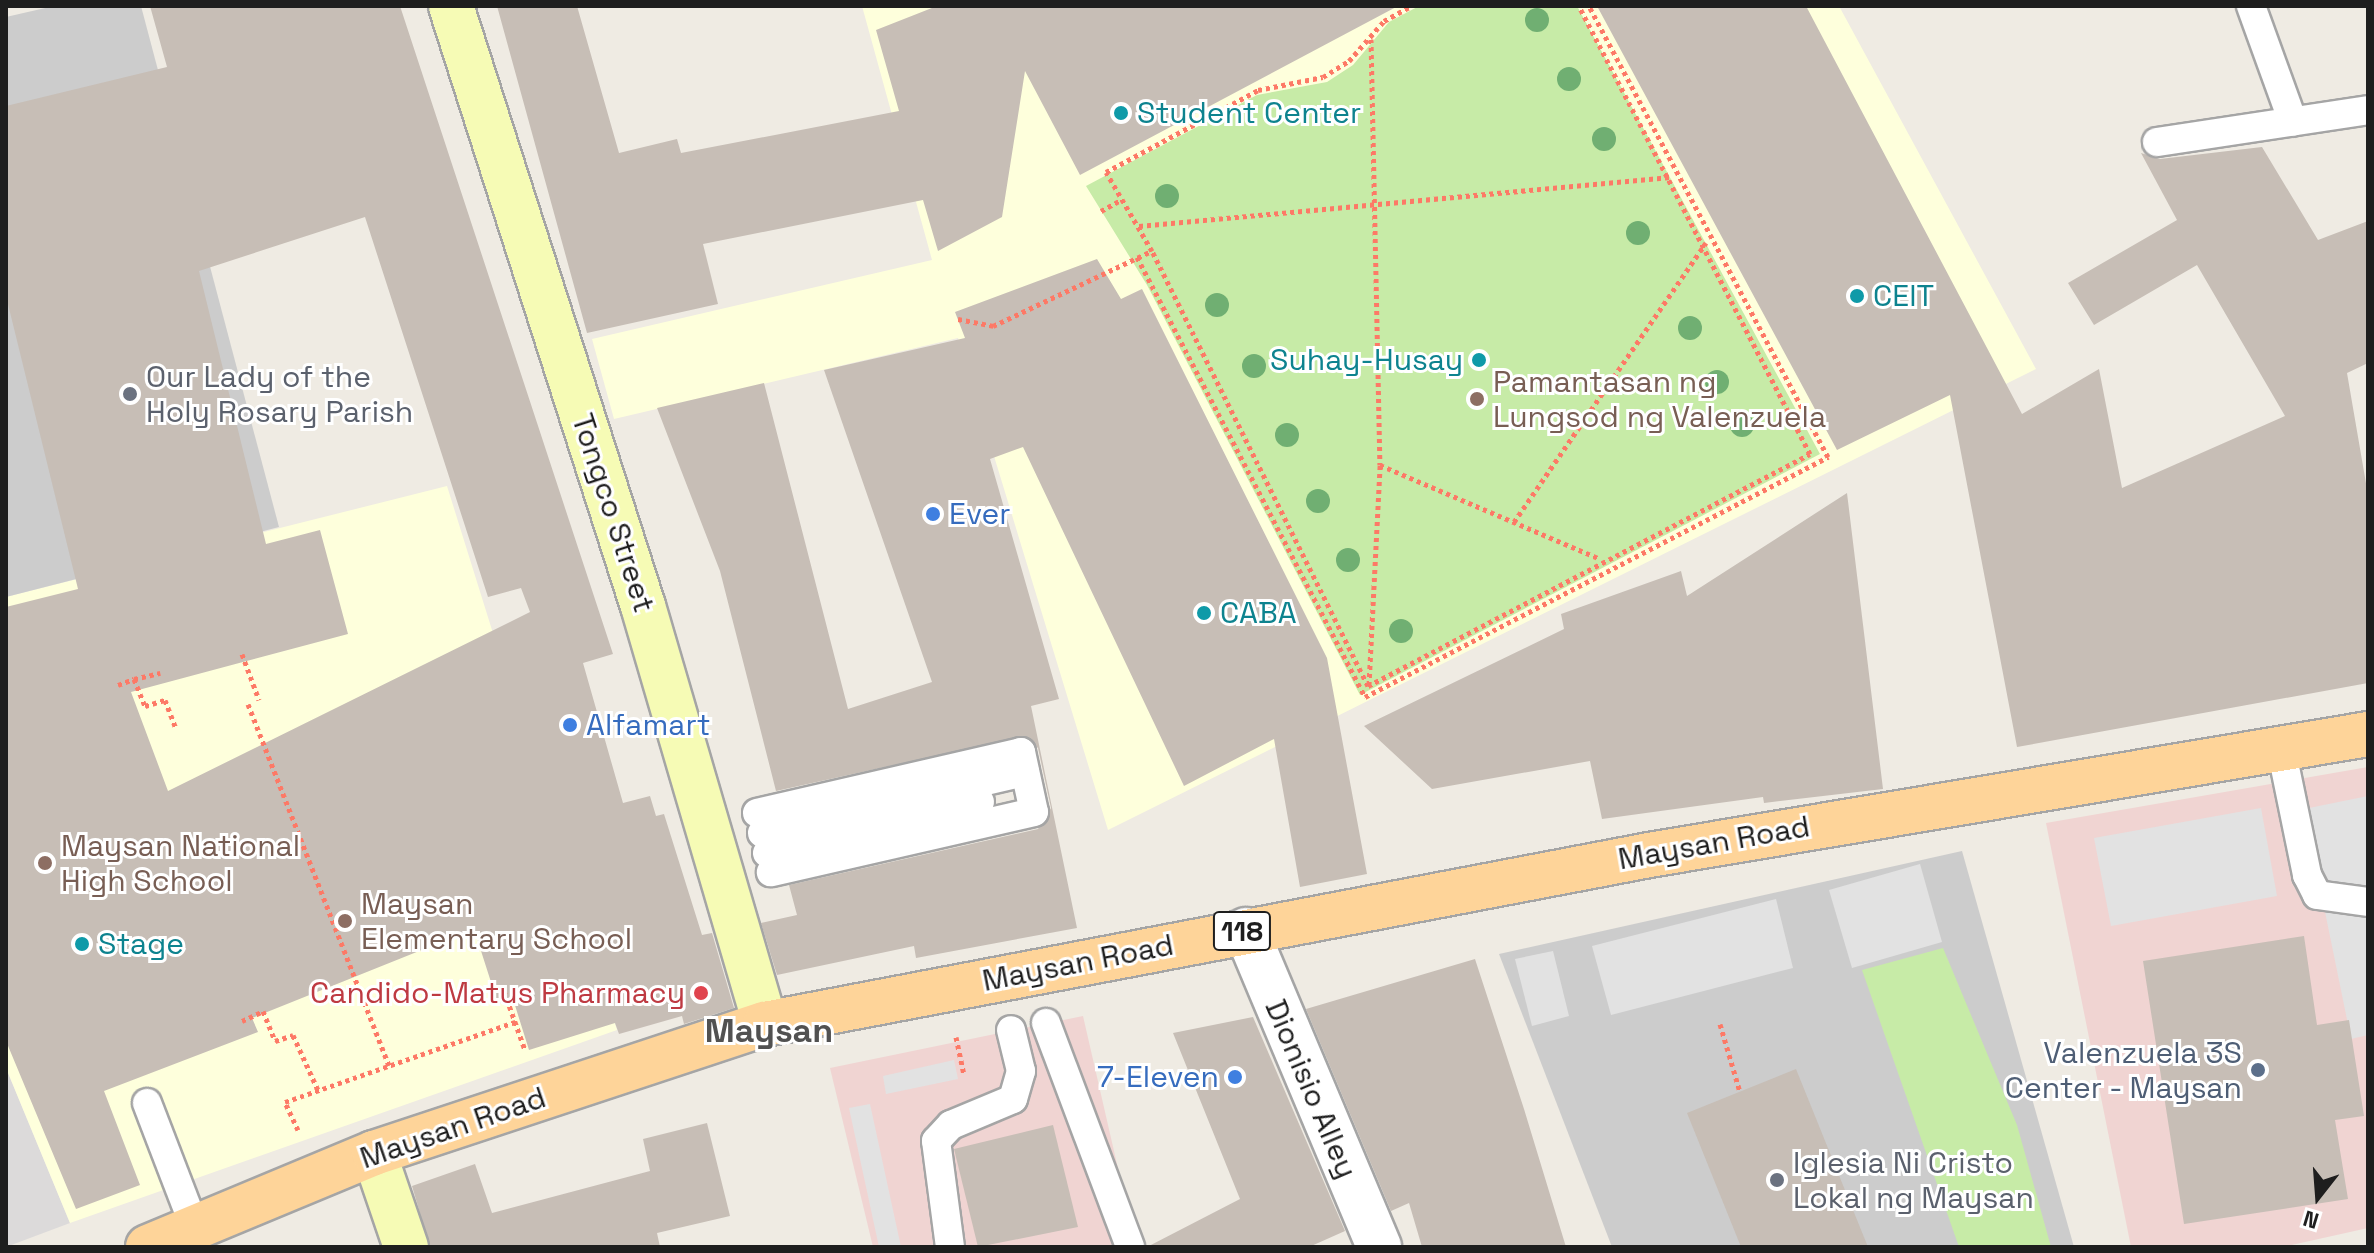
<!DOCTYPE html>
<html>
<head>
<meta charset="utf-8">
<style>
	body { margin:0 }
	#map { position:relative; width:2374px; height:1253px; overflow:hidden; background:#efebe3; font-family:"Space Grotesk",sans-serif }
	div>[style] { position:absolute }
	[style*='--x'] { left:calc(var(--x)*1px); top:calc(var(--y)*1px); width:calc(var(--w)*1px); rotate:calc(var(--a)*1deg) }
	.residential>* { inset:0; background:#dcdada }
	.commercial>* { inset:0; background:#f0d4d2 }
	.education>* { inset:0; background:#feffdc }
	.religious>* { inset:0; background:#ccc }
	.grass>* { inset:0; background:#c7eba7 }
	.parking>* { inset:0; background:#e2e2e2 }
	.building>* { inset:0; background:#c7beb6 }
	.path>* { height:5px; margin-top:-2.5px; transform-origin:0; background:repeating-linear-gradient(90deg,#fd7966 0 4px,transparent 0 8px) }
	.roads { filter:drop-shadow(2px 0 #a5a5a5) drop-shadow(-2px 0 #a5a5a5) drop-shadow(0 2px #a5a5a5) drop-shadow(0 -2px #a5a5a5) }
	.lane>* { height:28px; margin:-14px; padding:0 14px; transform-origin:14px; border-radius:14px; background:#fff }
	.street>* { height:44px; margin:-22px; padding:0 22px; transform-origin:22px; border-radius:22px; background:#fff }
	.secondary>* { height:44px; margin:-22px; padding:0 22px; transform-origin:22px; border-radius:22px; background:#f6fbb5 }
	.primary>* { height:44px; margin:-22px; padding:0 22px; transform-origin:22px; border-radius:22px; background:#fed499 }
	.trees>* { width:24px; height:24px; margin:-12px; border-radius:50%; background:#70af72 }
	.dots>* { width:22px; height:22px; translate:-50% -50%; box-sizing:border-box; border:4px solid #fff; border-radius:50% }
	span { translate:-50% -50%; white-space:nowrap; text-align:center; line-height:1.15; -webkit-text-stroke:6px #fff; paint-order:stroke }
	.shield-label span { padding:2px 6px; background:#fff; border:2px solid; border-radius:6px; -webkit-text-stroke-width:0 }
	.shield-label { font-size:28px; color:#1e1e1e; font-weight:700 }
	.culture-label { font-size:30px; color:#0d838f }
	.left { translate:0 -50%; text-align:left }
	.right { translate:-100% -50%; text-align:right }
	.worship-label { font-size:30px; color:#5b616d }
	.education-label { font-size:30px; color:#785e54 }
	.street-label { font-size:30px; color:#1e1e1e }
	.shop-label { font-size:30px; color:#366cbe }
	.health-label { font-size:30px; color:#be3a42 }
	.service-label { font-size:30px; color:#4e5e75 }
	.quarter-label { font-size:34px; color:#515151; font-weight:700 }
	.frame { position:absolute; inset:0; border:8px solid #1e1e1e; pointer-events:none }
	.north { position:absolute; left:2278px; top:1157px; width:80px; height:80px; -webkit-text-stroke:6px #fff; paint-order:stroke; rotate:197deg; font-size:22px; font-weight:700; line-height:32px; text-align:center; color:#1e1e1e }
	.north::after { content:''; display:block; margin:auto; width:28px; height:36px; background:#1e1e1e; clip-path:polygon(50% 0,100% 100%,50% 72%,0 100%) }
</style>
</head>
<body>
<div id="map">
	<div class="residential">
		<i style="clip-path:polygon(6px 1068px,70px 1223px,6px 1247px)"></i>
	</div>
	<div class="commercial">
		<i style="clip-path:polygon(2368px 767px,2368px 1228px,2283px 1247px,2131px 1247px,2046px 823px)"></i>
		<i style="clip-path:polygon(1083px 1016px,1136px 1247px,873px 1247px,830px 1068px)"></i>
	</div>
	<div class="education">
		<i style="clip-path:polygon(862px 6px,1839px 6px,2036px 369px,1108px 830px,958px 338px,614px 419px,592px 339px,932px 260px)"></i>
		<i style="clip-path:polygon(447px 486px,617px 1030px,70px 1223px,6px 1068px,6px 597px)"></i>
	</div>
	<div class="religious">
		<i style="clip-path:polygon(54px 6px,141px 6px,279px 527px,6px 597px,6px 17px)"></i>
		<i style="clip-path:polygon(1962px 851px,2074px 1247px,1612px 1247px,1499px 954px)"></i>
	</div>
	<div class="grass">
		<i style="clip-path:polygon(1419px 6px,1577px 6px,1820px 454px,1360px 695px,1147px 285px,1086px 186px,1257px 95px,1327px 82px,1353px 65px,1389px 22px)"></i>
		<i style="clip-path:polygon(1943px 948px,2017px 1125px,2051px 1247px,1959px 1247px,1862px 970px)"></i>
	</div>
	<div class="parking">
		<i style="clip-path:polygon(2368px 796px,2368px 1035px,2351px 1039px,2304px 809px)"></i>
		<i style="clip-path:polygon(2261px 808px,2277px 896px,2111px 926px,2094px 838px)"></i>
		<i style="clip-path:polygon(1920px 864px,1942px 942px,1852px 968px,1829px 890px)"></i>
		<i style="clip-path:polygon(1776px 899px,1793px 968px,1611px 1015px,1592px 946px)"></i>
		<i style="clip-path:polygon(1553px 951px,1569px 1016px,1532px 1026px,1515px 959px)"></i>
		<i style="clip-path:polygon(954px 1060px,958px 1079px,886px 1094px,883px 1076px)"></i>
		<i style="clip-path:polygon(870px 1104px,901px 1247px,879px 1247px,849px 1108px)"></i>
	</div>
	<div class="building">
		<i style="clip-path:polygon(evenodd,150px 6px,400px 6px,613px 654px,583px 663px,623px 803px,650px 796px,656px 816px,664px 814px,702px 935px,712px 933px,734px 1008px,684px 1024px,682px 1016px,619px 1034px,615px 1023px,529px 1050px,513px 999px,498px 1004px,474px 929px,252px 1018px,258px 1032px,104px 1091px,140px 1185px,76px 1209px,6px 1041px,6px 607px,78px 589px,6px 296px,6px 106px,167px 67px,150px 6px,365px 217px,488px 597px,521px 588px,530px 612px,168px 791px,131px 692px,348px 634px,320px 530px,266px 544px,199px 271px,365px 217px)"></i>
		<i style="clip-path:polygon(497px 6px,577px 6px,619px 153px,677px 139px,681px 153px,899px 111px,876px 30px,937px 6px,1398px 6px,1080px 175px,1025px 71px,1002px 217px,938px 251px,923px 200px,703px 244px,718px 304px,587px 333px)"></i>
		<i style="clip-path:polygon(1597px 6px,1806px 6px,2022px 414px,2099px 369px,2122px 488px,2285px 416px,2197px 265px,2094px 325px,2068px 283px,2177px 220px,2141px 153px,2160px 159px,2262px 147px,2318px 240px,2368px 221px,2368px 363px,2347px 373px,2368px 495px,2368px 683px,2017px 747px,1950px 395px,1837px 450px)"></i>
		<i style="clip-path:polygon(1097px 259px,1121px 299px,1142px 289px,1327px 658px,1367px 874px,1300px 887px,1274px 739px,1184px 786px,1023px 447px,990px 459px,1059px 699px,1031px 706px,1077px 928px,916px 958px,914px 946px,777px 975px,761px 923px,797px 915px,789px 885px,1038px 829px,1051px 808px,1038px 748px,1025px 736px,776px 791px,720px 571px,657px 408px,764px 383px,848px 709px,932px 682px,824px 370px,965px 338px,955px 312px)"></i>
		<i style="clip-path:polygon(1847px 493px,1883px 789px,1764px 803px,1763px 797px,1602px 819px,1590px 761px,1432px 789px,1364px 726px,1564px 629px,1561px 614px,1681px 571px,1687px 596px)"></i>
		<i style="clip-path:polygon(2304px 936px,2317px 1025px,2349px 1020px,2364px 1116px,2335px 1120px,2348px 1199px,2184px 1224px,2143px 961px)"></i>
		<i style="clip-path:polygon(1475px 959px,1524px 1109px,1566px 1247px,1422px 1247px,1409px 1203px,1391px 1211px,1306px 1009px)"></i>
		<i style="clip-path:polygon(1253px 1017px,1345px 1231px,1309px 1247px,1147px 1247px,1240px 1199px,1173px 1033px)"></i>
		<i style="clip-path:polygon(1796px 1069px,1868px 1247px,1741px 1247px,1687px 1113px)"></i>
		<i style="clip-path:polygon(707px 1123px,730px 1216px,657px 1233px,660px 1247px,430px 1247px,412px 1186px,475px 1164px,492px 1213px,650px 1171px,643px 1139px)"></i>
		<i style="clip-path:polygon(1053px 1125px,1078px 1227px,978px 1247px,954px 1149px)"></i>
	</div>
	<div class="path">
		<i style="--x:1371;--y:39;--w:426;--a:88.8"></i>
		<i style="--x:1380;--y:465;--w:239;--a:23.1"></i>
		<i style="--x:1101;--y:211;--w:23;--a:-29"></i>
		<i style="--x:1139;--y:226;--w:534;--a:-5.26"></i>
		<i style="--x:1137;--y:257;--w:496;--a:62.6"></i>
		<i style="--x:1365;--y:697;--w:522;--a:-27.4"></i>
		<i style="--x:1828;--y:457;--w:510;--a:-117.92"></i>
		<i style="--x:958;--y:319;--w:36;--a:11"></i>
		<i style="--x:993;--y:326;--w:176;--a:-25.3"></i>
		<i style="--x:1514;--y:522;--w:339;--a:-55.5"></i>
		<i style="--x:242;--y:654;--w:49;--a:69.7"></i>
		<i style="--x:134;--y:679;--w:27;--a:-13"></i>
		<i style="--x:118;--y:685;--w:17;--a:-21"></i>
		<i style="--x:134;--y:679;--w:29;--a:68"></i>
		<i style="--x:145;--y:706;--w:21;--a:-17"></i>
		<i style="--x:165;--y:700;--w:31;--a:69"></i>
		<i style="--x:1369;--y:685;--w:220;--a:-87.1"></i>
		<i style="--x:1368;--y:686;--w:499;--a:-27.7"></i>
		<i style="--x:1810;--y:454;--w:504;--a:-117.28"></i>
		<i style="--x:1368;--y:686;--w:486;--a:-116.4"></i>
		<i style="--x:1152;--y:251;--w:91;--a:-120.2"></i>
		<i style="--x:1106;--y:172;--w:173;--a:-28.3"></i>
		<i style="--x:1258;--y:90;--w:66;--a:-11.3"></i>
		<i style="--x:1323;--y:77;--w:31;--a:-32"></i>
		<i style="--x:1349;--y:61;--w:53;--a:-48.8"></i>
		<i style="--x:1384;--y:21;--w:31;--a:-29"></i>
		<i style="--x:248;--y:704;--w:388;--a:68.7"></i>
		<i style="--x:504;--y:991;--w:63;--a:70.4"></i>
		<i style="--x:242;--y:1021;--w:23;--a:-25"></i>
		<i style="--x:263;--y:1011;--w:32;--a:68"></i>
		<i style="--x:275;--y:1041;--w:19;--a:-18"></i>
		<i style="--x:293;--y:1035;--w:60;--a:65.6"></i>
		<i style="--x:1720;--y:1024;--w:71;--a:73.6"></i>
		<i style="--x:956;--y:1037;--w:38;--a:78"></i>
		<i style="--x:298;--y:1130;--w:31;--a:-115"></i>
		<i style="--x:285;--y:1102;--w:244;--a:-19.2"></i>
	</div>
	<div class="roads">
		<div class="lane">
			<i style="--x:2251;--y:6;--w:123;--a:70.1"></i>
			<i style="--x:2157;--y:142;--w:213;--a:-8.6"></i>
			<i style="--x:2281;--y:748;--w:130;--a:78.4"></i>
			<i style="--x:2307;--y:875;--w:22;--a:63"></i>
			<i style="--x:2317;--y:895;--w:51;--a:7.8"></i>
			<i style="--x:757;--y:813;--w:271;--a:-13"></i>
			<i style="--x:1021;--y:752;--w:61;--a:77.8"></i>
			<i style="--x:1034;--y:812;--w:270;--a:167.1"></i>
			<i style="--x:762;--y:833;--w:270;--a:-13.1"></i>
			<i style="--x:767;--y:853;--w:219;--a:-13.5"></i>
			<i style="--x:1046;--y:1023;--w:239;--a:69.4"></i>
			<i style="--x:147;--y:1103;--w:134;--a:69"></i>
			<i style="--x:950;--y:1247;--w:107;--a:-97.5"></i>
			<i style="--x:936;--y:1141;--w:22;--a:-47"></i>
			<i style="--x:951;--y:1125;--w:67;--a:-22.8"></i>
			<i style="--x:1013;--y:1099;--w:29;--a:-74"></i>
			<i style="--x:1021;--y:1071;--w:42;--a:-103.7"></i>
		</div>
		<div class="street">
			<i style="--x:1246;--y:930;--w:344;--a:67.2"></i>
		</div>
		<div class="secondary">
			<i style="--x:451;--y:6;--w:630;--a:72.26"></i>
			<i style="--x:643;--y:606;--w:435;--a:73.7"></i>
			<i style="--x:374;--y:1153;--w:99;--a:71.2"></i>
		</div>
		<div class="primary">
			<i style="--x:148;--y:1247;--w:245;--a:-22.6"></i>
			<i style="--x:374;--y:1153;--w:412;--a:-18.3"></i>
			<i style="--x:765;--y:1024;--w:900;--a:-10.82"></i>
			<i style="--x:1649;--y:855;--w:729;--a:-9.55"></i>
		</div>
	</div>
	<div class="trees">
		<i style="left:1537px;top:20px"></i>
		<i style="left:1569px;top:79px"></i>
		<i style="left:1604px;top:139px"></i>
		<i style="left:1167px;top:196px"></i>
		<i style="left:1638px;top:233px"></i>
		<i style="left:1217px;top:305px"></i>
		<i style="left:1690px;top:328px"></i>
		<i style="left:1254px;top:366px"></i>
		<i style="left:1717px;top:382px"></i>
		<i style="left:1742px;top:425px"></i>
		<i style="left:1287px;top:435px"></i>
		<i style="left:1318px;top:501px"></i>
		<i style="left:1348px;top:560px"></i>
		<i style="left:1401px;top:631px"></i>
	</div>
	<div class="dots">
		<i style="left:1121px;top:113px;background:#0f9aa8"></i>
		<i style="left:1857px;top:296px;background:#0f9aa8"></i>
		<i style="left:1479px;top:360px;background:#0f9aa8"></i>
		<i style="left:130px;top:394px;background:#6b7280"></i>
		<i style="left:1477px;top:399px;background:#8d6e63"></i>
		<i style="left:933px;top:514px;background:#3f7fe0"></i>
		<i style="left:1204px;top:613px;background:#0f9aa8"></i>
		<i style="left:570px;top:725px;background:#3f7fe0"></i>
		<i style="left:45px;top:863px;background:#8d6e63"></i>
		<i style="left:345px;top:921px;background:#8d6e63"></i>
		<i style="left:82px;top:944px;background:#0f9aa8"></i>
		<i style="left:701px;top:993px;background:#e0444e"></i>
		<i style="left:2258px;top:1070px;background:#5c6f8a"></i>
		<i style="left:1235px;top:1077px;background:#3f7fe0"></i>
		<i style="left:1777px;top:1180px;background:#6b7280"></i>
	</div>
	<div class="shield-label">
		<span style="left:1242px;top:931px">118</span>
	</div>
	<div class="culture-label">
		<span class="left" style="left:1137px;top:113px">Student Center</span>
		<span class="left" style="left:1873px;top:296px">CEIT</span>
		<span class="right" style="left:1463px;top:360px">Suhay-Husay</span>
		<span class="left" style="left:1220px;top:613px">CABA</span>
		<span class="left" style="left:98px;top:944px">Stage</span>
	</div>
	<div class="worship-label">
		<span class="left" style="left:146px;top:394px">Our Lady of the<br>Holy Rosary Parish</span>
		<span class="left" style="left:1793px;top:1180px">Iglesia Ni Cristo<br>Lokal ng Maysan</span>
	</div>
	<div class="education-label">
		<span class="left" style="left:1493px;top:399px">Pamantasan ng<br>Lungsod ng Valenzuela</span>
		<span class="left" style="left:61px;top:863px">Maysan National<br>High School</span>
		<span class="left" style="left:361px;top:921px">Maysan<br>Elementary School</span>
	</div>
	<div class="street-label">
		<span style="left:613px;top:513px;rotate:72deg">Tongco Street</span>
		<span style="left:1714px;top:843px;rotate:-10deg">Maysan Road</span>
		<span style="left:1078px;top:963px;rotate:-11deg">Maysan Road</span>
		<span style="left:1311px;top:1089px;rotate:67deg">Dionisio Alley</span>
		<span style="left:453px;top:1128px;rotate:-19deg">Maysan Road</span>
	</div>
	<div class="shop-label">
		<span class="left" style="left:949px;top:514px">Ever</span>
		<span class="left" style="left:586px;top:725px">Alfamart</span>
		<span class="right" style="left:1219px;top:1077px">7-Eleven</span>
	</div>
	<div class="health-label">
		<span class="right" style="left:685px;top:993px">Candido-Matus Pharmacy</span>
	</div>
	<div class="service-label">
		<span class="right" style="left:2242px;top:1070px">Valenzuela 3S<br>Center - Maysan</span>
	</div>
	<div class="quarter-label">
		<span style="left:769px;top:1031px">Maysan</span>
	</div>
	<div class="frame"></div>
	<div class="north">N</div>
</div>
</body>
</html>
